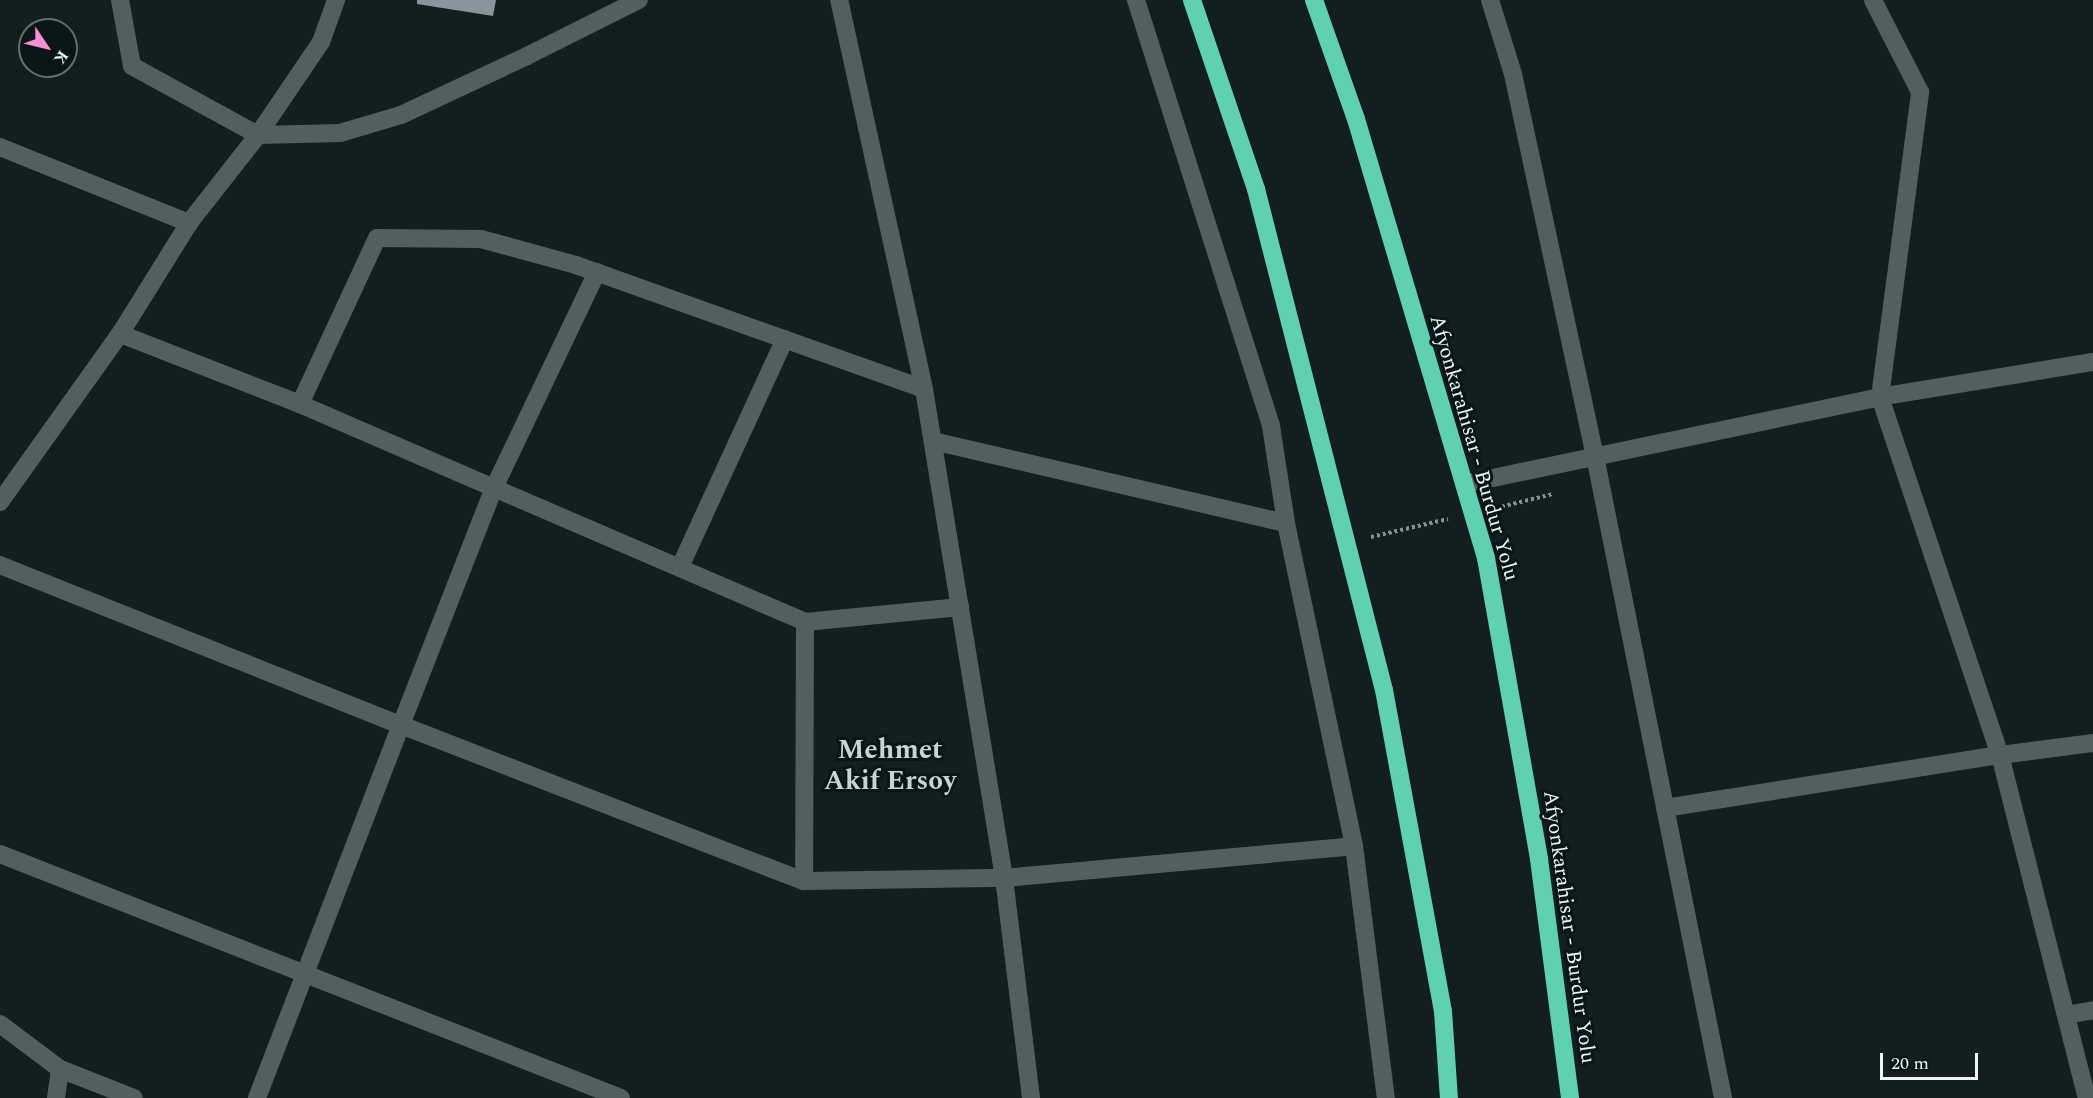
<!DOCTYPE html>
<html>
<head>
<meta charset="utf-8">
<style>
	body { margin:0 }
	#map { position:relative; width:2093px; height:1098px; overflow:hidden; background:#121e1f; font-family:Spectral,serif }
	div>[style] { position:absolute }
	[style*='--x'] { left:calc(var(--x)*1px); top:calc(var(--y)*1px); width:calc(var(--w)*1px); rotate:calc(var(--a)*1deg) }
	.building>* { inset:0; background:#89959c }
	.path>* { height:4px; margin-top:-2px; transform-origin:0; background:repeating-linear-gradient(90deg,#869090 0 3px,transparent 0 6px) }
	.street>* { height:18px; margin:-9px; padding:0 9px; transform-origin:9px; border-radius:9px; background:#515f60 }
	.highway>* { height:18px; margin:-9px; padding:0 9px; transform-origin:9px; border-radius:9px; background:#60d0b5 }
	span { translate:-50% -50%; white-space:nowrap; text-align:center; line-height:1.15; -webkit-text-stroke:6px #091516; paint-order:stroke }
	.street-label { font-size:21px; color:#ecf4f4 }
	.district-label { font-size:27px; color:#c5d4d5; font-weight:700 }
	.north { position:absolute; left:18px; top:18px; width:60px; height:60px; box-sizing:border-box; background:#091516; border:2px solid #646e6f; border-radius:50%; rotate:125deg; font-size:16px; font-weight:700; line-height:24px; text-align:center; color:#ecf4f4 }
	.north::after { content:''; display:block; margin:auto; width:21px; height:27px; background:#f790ce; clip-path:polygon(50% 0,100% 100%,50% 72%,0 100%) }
	.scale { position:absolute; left:1880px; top:1053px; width:98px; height:27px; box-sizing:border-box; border:3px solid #ecf4f4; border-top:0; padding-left:8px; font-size:18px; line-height:21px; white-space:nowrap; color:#ecf4f4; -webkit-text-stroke:4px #091516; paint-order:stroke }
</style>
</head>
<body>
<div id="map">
	<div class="building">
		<i style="clip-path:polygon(417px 0,496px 0,493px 16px,417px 4px)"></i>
	</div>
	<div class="path">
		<i style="--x:1496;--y:508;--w:59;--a:-13.8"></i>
		<i style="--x:1371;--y:537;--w:79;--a:-13.2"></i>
	</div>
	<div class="street">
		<i style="--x:120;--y:0;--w:67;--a:79.7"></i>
		<i style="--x:132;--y:66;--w:144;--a:28.7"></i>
		<i style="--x:258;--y:135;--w:82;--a:-1.4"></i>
		<i style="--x:340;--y:133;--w:64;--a:-16.4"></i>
		<i style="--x:401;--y:115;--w:139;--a:-25.1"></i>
		<i style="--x:527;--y:56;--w:125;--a:-26.6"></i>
		<i style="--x:1136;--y:0;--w:447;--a:72.4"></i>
		<i style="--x:1271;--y:426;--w:98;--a:81.2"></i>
		<i style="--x:1286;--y:523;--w:330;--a:78.1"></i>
		<i style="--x:1354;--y:846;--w:254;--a:82.8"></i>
		<i style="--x:1490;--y:0;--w:77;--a:72.7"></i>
		<i style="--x:1513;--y:74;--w:391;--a:77.9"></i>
		<i style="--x:1595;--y:456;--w:655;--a:78.72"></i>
		<i style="--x:0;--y:147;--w:204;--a:21.9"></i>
		<i style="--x:597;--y:272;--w:239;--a:115.5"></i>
		<i style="--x:494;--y:488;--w:339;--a:23.3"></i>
		<i style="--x:805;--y:622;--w:259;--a:90.2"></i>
		<i style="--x:2093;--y:362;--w:216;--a:170.7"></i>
		<i style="--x:1880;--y:397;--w:378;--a:71.5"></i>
		<i style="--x:2000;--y:755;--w:94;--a:-7.4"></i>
		<i style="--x:924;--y:389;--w:496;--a:80.7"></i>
		<i style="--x:1004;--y:878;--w:351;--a:-5.2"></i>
		<i style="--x:300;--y:404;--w:183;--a:-65.1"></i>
		<i style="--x:377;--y:238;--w:104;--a:0.6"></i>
		<i style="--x:481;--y:239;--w:98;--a:15.3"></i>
		<i style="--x:576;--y:265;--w:369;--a:19.6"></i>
		<i style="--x:924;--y:389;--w:398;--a:-102.3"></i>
		<i style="--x:933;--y:441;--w:362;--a:13.1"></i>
		<i style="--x:1464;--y:484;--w:425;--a:-11.8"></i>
		<i style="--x:1880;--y:397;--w:308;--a:-82.5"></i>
		<i style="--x:1920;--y:92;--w:103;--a:-117.1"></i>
		<i style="--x:0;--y:502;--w:206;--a:-54.5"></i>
		<i style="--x:120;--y:334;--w:131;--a:-58.1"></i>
		<i style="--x:189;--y:223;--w:112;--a:-51.9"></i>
		<i style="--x:258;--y:135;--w:112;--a:-55.9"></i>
		<i style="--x:321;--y:42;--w:45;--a:-70.3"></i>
		<i style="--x:0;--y:565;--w:432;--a:21.8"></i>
		<i style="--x:401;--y:725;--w:255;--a:-68.6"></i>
		<i style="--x:494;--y:488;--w:211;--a:-156.6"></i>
		<i style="--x:300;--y:404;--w:193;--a:-158.7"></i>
		<i style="--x:680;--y:567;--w:251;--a:-65.3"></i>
		<i style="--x:805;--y:622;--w:156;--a:-5.5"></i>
		<i style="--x:1665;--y:808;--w:339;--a:-9"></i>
		<i style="--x:2000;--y:755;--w:354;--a:75.8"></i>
		<i style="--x:0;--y:854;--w:667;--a:21.45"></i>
		<i style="--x:2066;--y:1015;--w:27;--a:-10"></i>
		<i style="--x:0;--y:1024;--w:75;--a:36.9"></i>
		<i style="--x:60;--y:1069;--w:79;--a:21.4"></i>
		<i style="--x:56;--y:1098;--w:29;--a:-82"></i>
		<i style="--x:257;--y:1098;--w:400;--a:-68.9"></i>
		<i style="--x:401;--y:725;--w:432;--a:21.2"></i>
		<i style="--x:804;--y:881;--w:200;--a:-0.9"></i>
		<i style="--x:1004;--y:878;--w:222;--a:83"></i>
	</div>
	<div class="highway">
		<i style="--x:1192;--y:0;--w:200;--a:71.3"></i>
		<i style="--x:1256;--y:189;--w:517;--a:75.67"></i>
		<i style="--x:1384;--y:690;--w:326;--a:79.6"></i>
		<i style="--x:1443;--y:1011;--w:87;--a:86.1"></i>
		<i style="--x:1314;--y:0;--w:126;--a:70.6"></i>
		<i style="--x:1356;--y:119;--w:458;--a:73.5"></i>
		<i style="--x:1486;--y:558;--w:306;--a:80"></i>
		<i style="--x:1539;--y:859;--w:241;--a:82.6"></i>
	</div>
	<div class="street-label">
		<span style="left:1474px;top:448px;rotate:74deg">Afyonkarahisar - Burdur Yolu</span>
		<span style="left:1569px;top:927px;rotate:82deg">Afyonkarahisar - Burdur Yolu</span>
	</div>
	<div class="district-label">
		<span style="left:890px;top:766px">Mehmet<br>Akif Ersoy</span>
	</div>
	<div class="north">K</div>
	<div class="scale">20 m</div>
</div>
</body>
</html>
